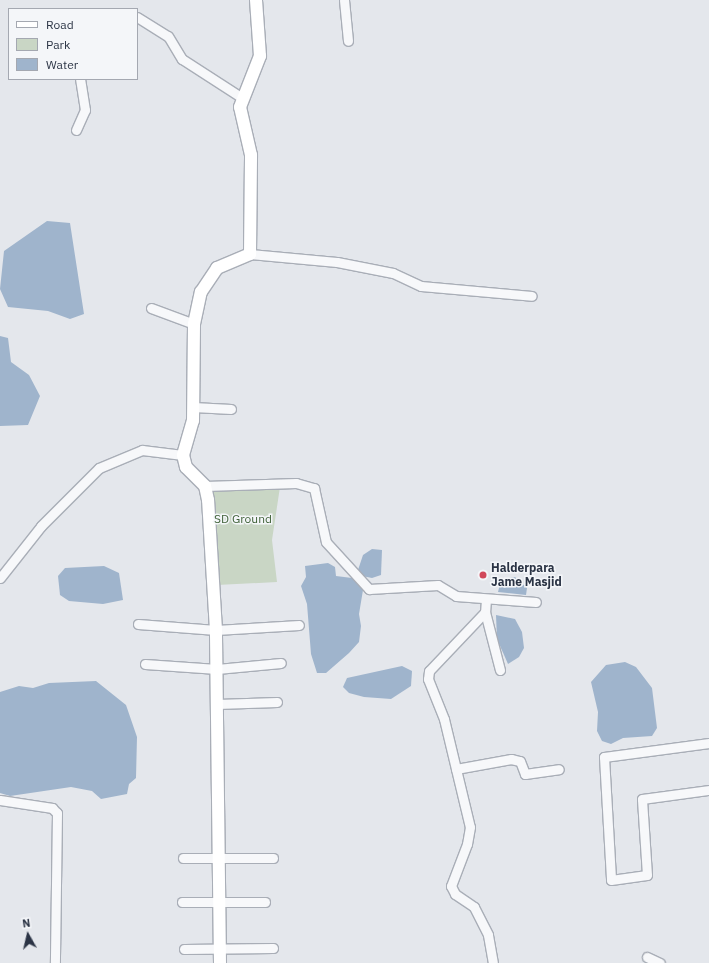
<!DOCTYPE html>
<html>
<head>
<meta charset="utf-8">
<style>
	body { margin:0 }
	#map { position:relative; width:709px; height:963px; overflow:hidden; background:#e4e7ec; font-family:"IBM Plex Sans",sans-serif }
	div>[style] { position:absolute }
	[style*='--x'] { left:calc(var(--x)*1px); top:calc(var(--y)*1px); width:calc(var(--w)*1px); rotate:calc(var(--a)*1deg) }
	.green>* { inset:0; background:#c9d6c5 }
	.water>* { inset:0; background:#9fb4cc }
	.roads { filter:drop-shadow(1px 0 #a9aeb7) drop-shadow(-1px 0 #a9aeb7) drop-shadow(0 1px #a9aeb7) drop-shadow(0 -1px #a9aeb7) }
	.street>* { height:9px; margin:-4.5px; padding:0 4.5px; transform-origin:4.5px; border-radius:4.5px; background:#f7f8fa }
	.secondary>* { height:12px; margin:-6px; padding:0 6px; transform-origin:6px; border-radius:6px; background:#fff }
	.dots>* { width:11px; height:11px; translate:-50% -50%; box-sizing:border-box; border:2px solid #f4f6f9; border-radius:50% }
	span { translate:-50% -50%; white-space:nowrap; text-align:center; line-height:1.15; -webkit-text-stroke:3px #f4f6f9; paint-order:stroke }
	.park-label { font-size:12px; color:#3f6138 }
	.poi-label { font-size:12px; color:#2b3445; font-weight:700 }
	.left { translate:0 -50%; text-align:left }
	.legend { position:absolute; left:8px; top:8px; width:130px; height:72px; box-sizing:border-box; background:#f4f6f9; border:1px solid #a4a8b1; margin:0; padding:5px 7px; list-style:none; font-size:12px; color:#2b3445 }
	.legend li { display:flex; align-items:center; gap:8px; height:20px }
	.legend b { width:20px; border:1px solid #a4a8b1 }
	.north { position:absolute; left:8px; top:915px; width:40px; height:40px; -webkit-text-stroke:3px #f4f6f9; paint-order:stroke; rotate:352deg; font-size:11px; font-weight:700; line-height:16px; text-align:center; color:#2b3445 }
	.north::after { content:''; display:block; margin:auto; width:14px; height:18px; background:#2b3445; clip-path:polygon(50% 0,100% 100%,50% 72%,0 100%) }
</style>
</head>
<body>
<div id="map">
	<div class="green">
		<i style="clip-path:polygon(280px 487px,272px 540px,277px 582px,217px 585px,209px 489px)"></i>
	</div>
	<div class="water">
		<i style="clip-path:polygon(47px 221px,70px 223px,84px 314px,70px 319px,48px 311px,8px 307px,0 289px,4px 251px)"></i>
		<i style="clip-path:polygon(0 336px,8px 338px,11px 362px,29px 375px,40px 396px,28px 425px,0 426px)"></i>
		<i style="clip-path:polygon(372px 549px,382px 550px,381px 575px,372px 578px,362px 576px,358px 570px,363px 555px)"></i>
		<i style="clip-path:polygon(328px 563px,335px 567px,336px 576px,352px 578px,363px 590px,359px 614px,361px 626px,359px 642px,349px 653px,326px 673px,317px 673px,311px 654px,307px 604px,301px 586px,306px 577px,305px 566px)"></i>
		<i style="clip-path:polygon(104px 566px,119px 573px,123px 600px,103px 604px,69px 601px,60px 595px,58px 576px,65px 568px)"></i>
		<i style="clip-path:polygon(515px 577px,527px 588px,526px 595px,498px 592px,501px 580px)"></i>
		<i style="clip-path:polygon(496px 615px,515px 619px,522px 632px,524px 648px,519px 657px,508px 664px,497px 639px)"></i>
		<i style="clip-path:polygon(625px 662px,636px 667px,652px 688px,657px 728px,652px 736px,623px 738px,611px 744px,602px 741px,597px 731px,598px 712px,591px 682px,606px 665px)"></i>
		<i style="clip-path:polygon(402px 666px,412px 671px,411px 686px,391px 699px,364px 697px,349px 693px,343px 687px,347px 678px)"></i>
		<i style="clip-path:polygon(96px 681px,126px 705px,137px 737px,136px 778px,129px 784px,127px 794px,101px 799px,92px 791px,71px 787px,10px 796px,0 793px,0 692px,19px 686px,33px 688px,49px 683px)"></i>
	</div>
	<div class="roads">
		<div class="street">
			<i style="--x:344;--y:0;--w:41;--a:84.4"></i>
			<i style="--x:137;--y:17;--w:36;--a:32"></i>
			<i style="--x:168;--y:36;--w:27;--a:59"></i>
			<i style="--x:182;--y:59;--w:70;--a:32.8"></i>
			<i style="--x:76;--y:130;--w:22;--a:-66"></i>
			<i style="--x:85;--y:110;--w:31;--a:-99"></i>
			<i style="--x:250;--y:254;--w:87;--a:5.3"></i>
			<i style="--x:337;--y:262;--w:57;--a:11.1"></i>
			<i style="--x:393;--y:273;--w:31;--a:25"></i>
			<i style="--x:421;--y:286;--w:111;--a:5.1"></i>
			<i style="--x:151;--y:308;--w:46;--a:20.4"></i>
			<i style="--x:193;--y:407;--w:38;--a:3"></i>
			<i style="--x:205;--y:486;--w:91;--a:-1.9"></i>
			<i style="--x:296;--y:483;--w:19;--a:16"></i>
			<i style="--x:314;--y:488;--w:55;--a:77.5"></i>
			<i style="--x:326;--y:542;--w:64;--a:47.5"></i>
			<i style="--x:369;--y:589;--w:69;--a:-3.3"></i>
			<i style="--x:438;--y:585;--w:21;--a:31"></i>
			<i style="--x:456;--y:596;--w:80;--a:4.3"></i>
			<i style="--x:0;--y:578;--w:66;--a:-51.7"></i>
			<i style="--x:41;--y:526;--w:82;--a:-45"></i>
			<i style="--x:99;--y:468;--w:47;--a:-22.7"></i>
			<i style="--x:142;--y:450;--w:41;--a:7"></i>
			<i style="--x:486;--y:599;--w:13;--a:94"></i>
			<i style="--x:485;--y:612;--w:81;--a:133.5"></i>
			<i style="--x:429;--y:671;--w:8;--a:97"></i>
			<i style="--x:428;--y:679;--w:43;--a:68.2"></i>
			<i style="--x:444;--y:719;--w:111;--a:76.5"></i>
			<i style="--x:470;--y:827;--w:17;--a:100"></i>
			<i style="--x:467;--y:844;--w:45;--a:110.9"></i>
			<i style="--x:451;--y:886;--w:9;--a:63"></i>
			<i style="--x:455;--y:894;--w:23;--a:34"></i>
			<i style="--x:474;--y:907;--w:31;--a:63"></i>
			<i style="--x:488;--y:935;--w:28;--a:80"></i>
			<i style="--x:485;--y:612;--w:60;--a:75.5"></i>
			<i style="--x:138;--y:624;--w:78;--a:4.4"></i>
			<i style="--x:216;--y:630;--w:83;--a:-3.4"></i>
			<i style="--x:145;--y:664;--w:72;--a:4"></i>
			<i style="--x:217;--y:669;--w:64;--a:-5.4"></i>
			<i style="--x:217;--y:704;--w:60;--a:-1.9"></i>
			<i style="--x:709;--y:743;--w:106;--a:172.4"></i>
			<i style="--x:604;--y:757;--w:123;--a:86.7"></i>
			<i style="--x:611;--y:880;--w:36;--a:-8"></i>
			<i style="--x:647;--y:875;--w:76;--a:-93.8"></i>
			<i style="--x:642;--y:799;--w:68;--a:-7.7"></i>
			<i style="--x:456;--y:769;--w:56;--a:-10.3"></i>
			<i style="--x:511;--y:759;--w:9;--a:13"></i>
			<i style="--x:520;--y:761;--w:14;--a:69"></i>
			<i style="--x:525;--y:774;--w:34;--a:-8"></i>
			<i style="--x:0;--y:800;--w:53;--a:8.7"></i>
			<i style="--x:52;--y:808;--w:7;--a:45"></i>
			<i style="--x:57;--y:813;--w:150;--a:90.8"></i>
			<i style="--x:183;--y:858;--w:90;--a:0"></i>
			<i style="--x:182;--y:902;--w:83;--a:0"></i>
			<i style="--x:184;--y:949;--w:89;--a:-0.6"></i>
			<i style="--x:647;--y:957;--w:14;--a:25"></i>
		</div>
		<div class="secondary">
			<i style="--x:220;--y:963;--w:333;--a:-90.7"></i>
			<i style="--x:216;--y:630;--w:130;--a:-93.5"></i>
			<i style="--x:208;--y:500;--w:14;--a:-102"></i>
			<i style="--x:205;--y:486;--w:27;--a:-135"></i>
			<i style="--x:186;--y:467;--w:12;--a:-104"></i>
			<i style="--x:183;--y:455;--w:35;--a:-74"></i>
			<i style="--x:193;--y:421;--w:97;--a:-89.4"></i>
			<i style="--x:194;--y:324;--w:33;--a:-78"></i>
			<i style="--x:201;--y:292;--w:29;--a:-56"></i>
			<i style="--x:217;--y:268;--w:36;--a:-23"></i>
			<i style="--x:250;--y:254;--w:99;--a:-89.4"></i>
			<i style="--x:251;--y:155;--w:49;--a:-102.9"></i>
			<i style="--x:240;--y:107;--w:55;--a:-68.6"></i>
			<i style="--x:260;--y:56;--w:56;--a:-94.1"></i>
		</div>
	</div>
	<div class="dots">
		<i style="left:483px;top:575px;background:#d1495b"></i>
	</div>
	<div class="park-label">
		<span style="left:243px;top:519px">SD Ground</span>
	</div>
	<div class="poi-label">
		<span class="left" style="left:491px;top:575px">Halderpara<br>Jame Masjid</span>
	</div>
	<ul class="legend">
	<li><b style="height:5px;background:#fff"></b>Road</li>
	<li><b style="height:11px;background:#c9d6c5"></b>Park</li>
	<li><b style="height:11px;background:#9fb4cc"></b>Water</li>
	</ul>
	<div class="north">N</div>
</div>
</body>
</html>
